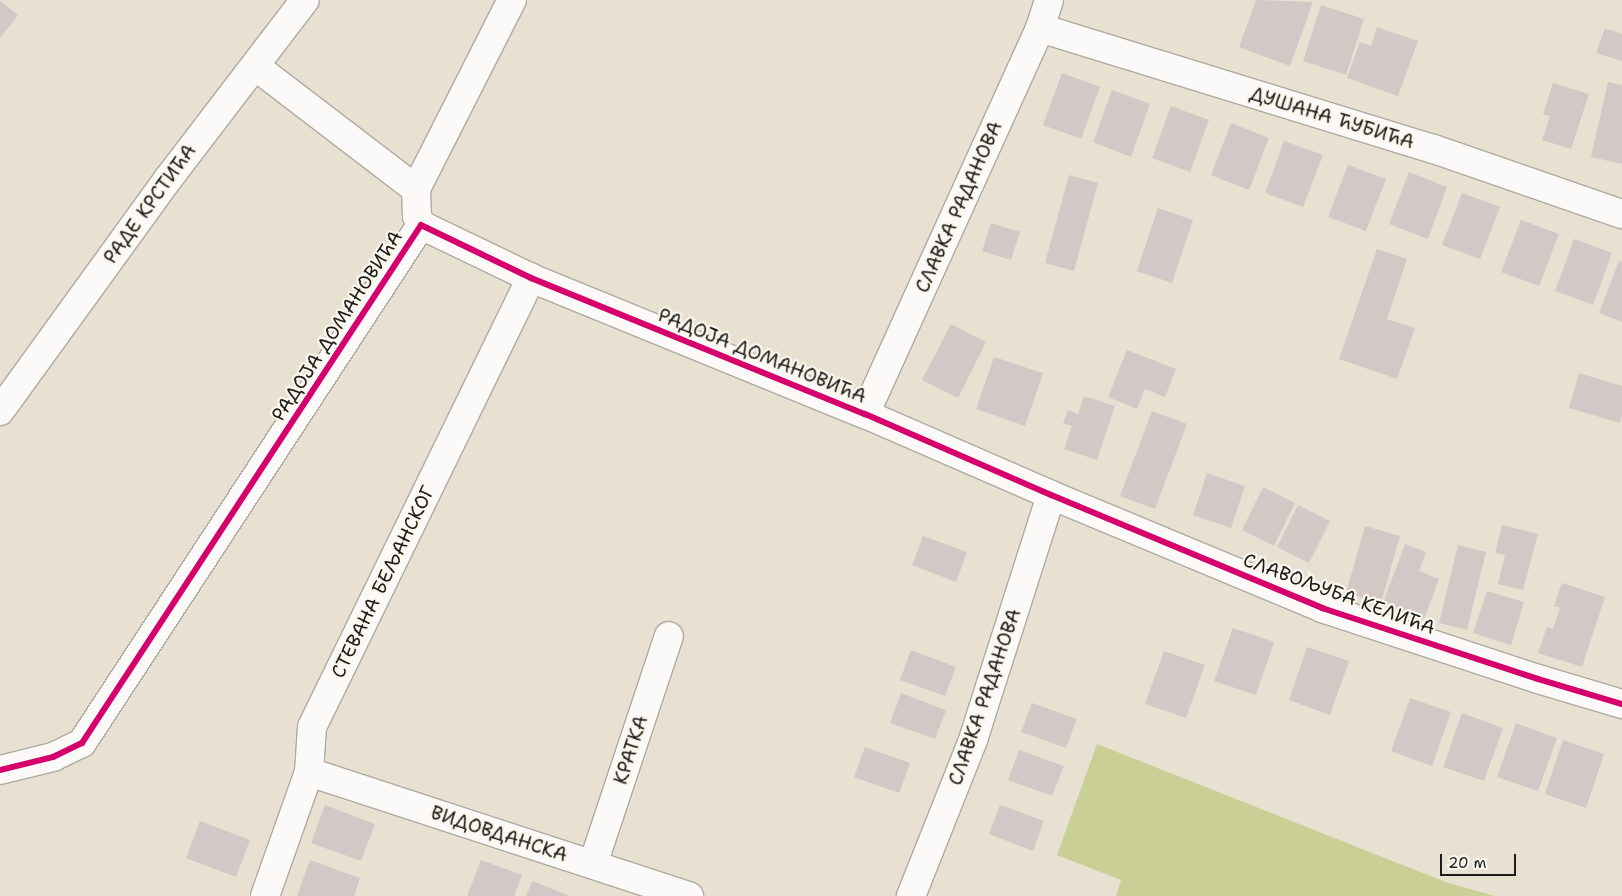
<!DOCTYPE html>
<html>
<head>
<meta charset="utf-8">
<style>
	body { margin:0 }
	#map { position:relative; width:1622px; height:896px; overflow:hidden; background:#e8e0d0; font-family:"Shantell Sans",sans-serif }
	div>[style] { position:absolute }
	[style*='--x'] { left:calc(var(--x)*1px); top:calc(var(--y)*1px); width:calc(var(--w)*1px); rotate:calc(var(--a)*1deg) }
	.green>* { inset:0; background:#c9cf95 }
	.building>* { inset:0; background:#d4c8c7 }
	.roads { filter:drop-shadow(1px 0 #afaaa0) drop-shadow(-1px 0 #afaaa0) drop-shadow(0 1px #afaaa0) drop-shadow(0 -1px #afaaa0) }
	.minor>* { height:28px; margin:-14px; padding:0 14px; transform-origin:14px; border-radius:14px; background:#fcfaf8 }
	.cycleway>* { height:6px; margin:-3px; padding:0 3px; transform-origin:3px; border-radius:3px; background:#d6006c }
	span { translate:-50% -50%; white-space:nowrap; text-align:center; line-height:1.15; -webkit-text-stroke:4.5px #fbf7ec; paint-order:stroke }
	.street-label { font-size:19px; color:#1c1c1c }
	.scale { position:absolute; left:1440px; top:854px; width:76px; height:22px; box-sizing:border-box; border:2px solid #1c1c1c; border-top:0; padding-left:6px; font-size:15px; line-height:18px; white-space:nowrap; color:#1c1c1c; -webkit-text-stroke:4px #fbf7ec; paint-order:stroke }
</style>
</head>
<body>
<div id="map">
	<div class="green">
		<i style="clip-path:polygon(1097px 744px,1448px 883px,1495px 896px,1116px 896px,1121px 880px,1057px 855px)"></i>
	</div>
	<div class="building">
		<i style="clip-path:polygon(1256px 0,1313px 2px,1290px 66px,1239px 47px)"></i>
		<i style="clip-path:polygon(0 1px,18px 15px,0 38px)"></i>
		<i style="clip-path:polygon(1321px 5px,1364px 19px,1346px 75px,1303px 61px)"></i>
		<i style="clip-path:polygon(1377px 27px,1418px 41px,1398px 96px,1347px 78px,1360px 42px,1371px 46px)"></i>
		<i style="clip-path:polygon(1605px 28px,1622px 34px,1622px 61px,1596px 53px)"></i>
		<i style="clip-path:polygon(1062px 73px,1100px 87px,1081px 139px,1043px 125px)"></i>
		<i style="clip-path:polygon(1608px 82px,1622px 85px,1622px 164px,1591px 157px)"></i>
		<i style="clip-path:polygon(1553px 83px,1589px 94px,1571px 149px,1542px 140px,1550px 116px,1543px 114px)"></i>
		<i style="clip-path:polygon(1112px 90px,1150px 104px,1131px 157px,1093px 142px)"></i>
		<i style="clip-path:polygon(1171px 106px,1209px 120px,1190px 172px,1152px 158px)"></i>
		<i style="clip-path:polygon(1231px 123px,1269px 138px,1249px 190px,1211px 175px)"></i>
		<i style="clip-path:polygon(1284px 141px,1323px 155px,1303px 207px,1265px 193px)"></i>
		<i style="clip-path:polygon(1348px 165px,1386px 179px,1366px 231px,1328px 217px)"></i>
		<i style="clip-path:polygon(1409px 172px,1447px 187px,1428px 239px,1389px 224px)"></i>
		<i style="clip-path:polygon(1069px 175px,1098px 183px,1074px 271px,1045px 263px)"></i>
		<i style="clip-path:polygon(1462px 193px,1500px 207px,1480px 259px,1442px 245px)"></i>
		<i style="clip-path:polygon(1158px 208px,1193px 220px,1172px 283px,1137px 271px)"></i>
		<i style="clip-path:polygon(1521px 220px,1559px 234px,1539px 286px,1501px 272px)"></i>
		<i style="clip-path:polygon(991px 223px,1020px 232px,1011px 260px,982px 251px)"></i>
		<i style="clip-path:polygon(1574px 239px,1612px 253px,1593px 305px,1555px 291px)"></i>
		<i style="clip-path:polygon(1377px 249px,1407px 259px,1387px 319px,1415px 328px,1397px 379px,1339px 359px)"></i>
		<i style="clip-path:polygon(1619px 261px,1622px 262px,1622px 322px,1599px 313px)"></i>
		<i style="clip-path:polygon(951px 324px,986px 342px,958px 398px,922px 380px)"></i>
		<i style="clip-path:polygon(1127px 350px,1176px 369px,1165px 397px,1145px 389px,1137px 409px,1108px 397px)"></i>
		<i style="clip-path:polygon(994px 357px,1043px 373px,1025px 426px,976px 409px)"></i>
		<i style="clip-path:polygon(1579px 373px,1622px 386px,1622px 416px,1620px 423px,1569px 408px)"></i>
		<i style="clip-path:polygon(1084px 396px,1115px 406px,1097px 460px,1064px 449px,1072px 426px,1063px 423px,1068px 410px,1078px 414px)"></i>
		<i style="clip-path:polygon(1152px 411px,1187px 424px,1155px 509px,1120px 496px)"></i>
		<i style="clip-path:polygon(1207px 473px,1245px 486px,1231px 528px,1193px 515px)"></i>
		<i style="clip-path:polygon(1263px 487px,1295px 503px,1274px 546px,1242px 530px)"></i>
		<i style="clip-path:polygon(1298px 505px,1330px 521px,1309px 563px,1277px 547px)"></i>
		<i style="clip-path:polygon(1502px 525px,1538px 534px,1523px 590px,1498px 584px,1505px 555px,1495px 553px)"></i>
		<i style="clip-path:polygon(1365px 526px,1400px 536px,1381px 603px,1346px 593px)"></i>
		<i style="clip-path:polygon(923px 536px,967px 552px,956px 582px,912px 565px)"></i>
		<i style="clip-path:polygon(1405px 544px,1426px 552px,1419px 571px,1439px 579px,1424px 619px,1383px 603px)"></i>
		<i style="clip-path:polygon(1458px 545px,1486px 552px,1467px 630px,1439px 623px)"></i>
		<i style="clip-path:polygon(1562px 583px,1605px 597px,1582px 667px,1538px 653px,1547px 627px,1553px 629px,1560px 608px,1554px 606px)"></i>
		<i style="clip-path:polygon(1487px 591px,1524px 602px,1511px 645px,1473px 633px)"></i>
		<i style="clip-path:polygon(1233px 628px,1274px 642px,1256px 695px,1214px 681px)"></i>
		<i style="clip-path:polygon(1307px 647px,1349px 661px,1330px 715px,1289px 700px)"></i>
		<i style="clip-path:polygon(911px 650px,956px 667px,945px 696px,900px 680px)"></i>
		<i style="clip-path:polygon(1164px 651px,1205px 665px,1186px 718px,1145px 704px)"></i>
		<i style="clip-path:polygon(901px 693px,946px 710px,935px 739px,890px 723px)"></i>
		<i style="clip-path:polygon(1410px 698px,1451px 712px,1432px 766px,1391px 751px)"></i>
		<i style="clip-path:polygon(1032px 703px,1077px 719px,1066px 748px,1021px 732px)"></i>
		<i style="clip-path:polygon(1462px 713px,1503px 728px,1484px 781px,1443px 767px)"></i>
		<i style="clip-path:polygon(1516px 723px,1557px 738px,1538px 791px,1497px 777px)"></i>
		<i style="clip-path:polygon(1563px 740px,1604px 754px,1586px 808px,1545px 794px)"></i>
		<i style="clip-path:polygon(865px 747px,910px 763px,899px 793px,854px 777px)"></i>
		<i style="clip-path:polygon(1019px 750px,1064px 766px,1052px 796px,1008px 780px)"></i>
		<i style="clip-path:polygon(325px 805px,375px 824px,361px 861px,311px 843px)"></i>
		<i style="clip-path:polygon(1000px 805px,1044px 821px,1033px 851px,989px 834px)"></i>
		<i style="clip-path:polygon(200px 821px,250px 840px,236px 877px,186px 858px)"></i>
		<i style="clip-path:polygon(310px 860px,360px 878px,354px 896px,297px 896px)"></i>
		<i style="clip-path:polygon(481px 860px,522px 875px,514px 896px,467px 896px)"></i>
		<i style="clip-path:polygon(532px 881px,570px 896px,526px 896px)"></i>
	</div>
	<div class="roads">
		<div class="minor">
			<i style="--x:1040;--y:28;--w:412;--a:17.1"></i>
			<i style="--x:1434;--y:149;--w:199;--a:19.1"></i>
			<i style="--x:255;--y:66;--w:203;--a:37.4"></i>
			<i style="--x:416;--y:189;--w:27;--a:88"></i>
			<i style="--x:417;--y:216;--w:10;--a:66"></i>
			<i style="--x:416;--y:189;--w:212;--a:-63.1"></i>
			<i style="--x:0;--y:411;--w:286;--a:-54.1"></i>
			<i style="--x:168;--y:179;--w:225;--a:-52.6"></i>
			<i style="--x:865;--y:414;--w:424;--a:-65.6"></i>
			<i style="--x:1040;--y:28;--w:29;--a:-72"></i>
			<i style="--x:0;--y:770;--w:55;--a:-13.8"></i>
			<i style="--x:53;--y:757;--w:32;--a:-26"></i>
			<i style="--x:82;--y:743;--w:619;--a:-56.8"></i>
			<i style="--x:421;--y:225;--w:122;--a:25.7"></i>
			<i style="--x:531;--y:278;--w:361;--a:22.2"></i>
			<i style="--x:865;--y:414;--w:203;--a:23.5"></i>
			<i style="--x:1051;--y:495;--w:294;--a:22.6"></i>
			<i style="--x:1322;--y:608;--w:227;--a:18.2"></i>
			<i style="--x:1538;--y:679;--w:88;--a:16.6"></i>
			<i style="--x:309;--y:772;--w:400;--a:18.1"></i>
			<i style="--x:593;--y:864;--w:240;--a:-71.6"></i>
			<i style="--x:265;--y:896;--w:132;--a:-70.5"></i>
			<i style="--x:309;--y:772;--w:45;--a:-86.2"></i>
			<i style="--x:312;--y:727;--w:500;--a:-64"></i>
			<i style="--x:911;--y:896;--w:168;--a:-68.3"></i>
			<i style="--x:973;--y:740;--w:257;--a:-72.3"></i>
		</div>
	</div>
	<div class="cycleway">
		<i style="--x:0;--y:770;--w:55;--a:-13.8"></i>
		<i style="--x:53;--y:757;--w:32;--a:-26"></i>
		<i style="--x:82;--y:743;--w:619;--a:-56.8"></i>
		<i style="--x:421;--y:225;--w:122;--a:25.7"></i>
		<i style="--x:531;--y:278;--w:361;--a:22.2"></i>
		<i style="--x:865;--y:414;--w:203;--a:23.5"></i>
		<i style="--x:1051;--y:495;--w:294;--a:22.6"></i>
		<i style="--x:1322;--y:608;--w:227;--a:18.2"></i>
		<i style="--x:1538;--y:679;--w:88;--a:16.6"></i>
	</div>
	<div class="street-label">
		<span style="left:1332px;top:118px;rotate:17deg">ДУШАНА ЋУБИЋА</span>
		<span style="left:150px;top:204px;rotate:-54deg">РАДЕ КРСТИЋА</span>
		<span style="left:959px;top:207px;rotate:-66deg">СЛАВКА РАДАНОВА</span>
		<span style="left:337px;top:326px;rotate:-57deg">РАДОЈА ДОМАНОВИЋА</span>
		<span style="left:762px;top:356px;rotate:22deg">РАДОЈА ДОМАНОВИЋА</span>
		<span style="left:383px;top:582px;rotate:-64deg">СТЕВАНА БЕЉАНСКОГ</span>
		<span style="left:1339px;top:594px;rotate:20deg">СЛАВОЉУБА КЕЛИЋА</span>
		<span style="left:985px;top:697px;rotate:-71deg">СЛАВКА РАДАНОВА</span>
		<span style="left:631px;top:750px;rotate:-72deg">КРАТКА</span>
		<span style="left:499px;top:834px;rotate:18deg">ВИДОВДАНСКА</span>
	</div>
	<div class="scale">20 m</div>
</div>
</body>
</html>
